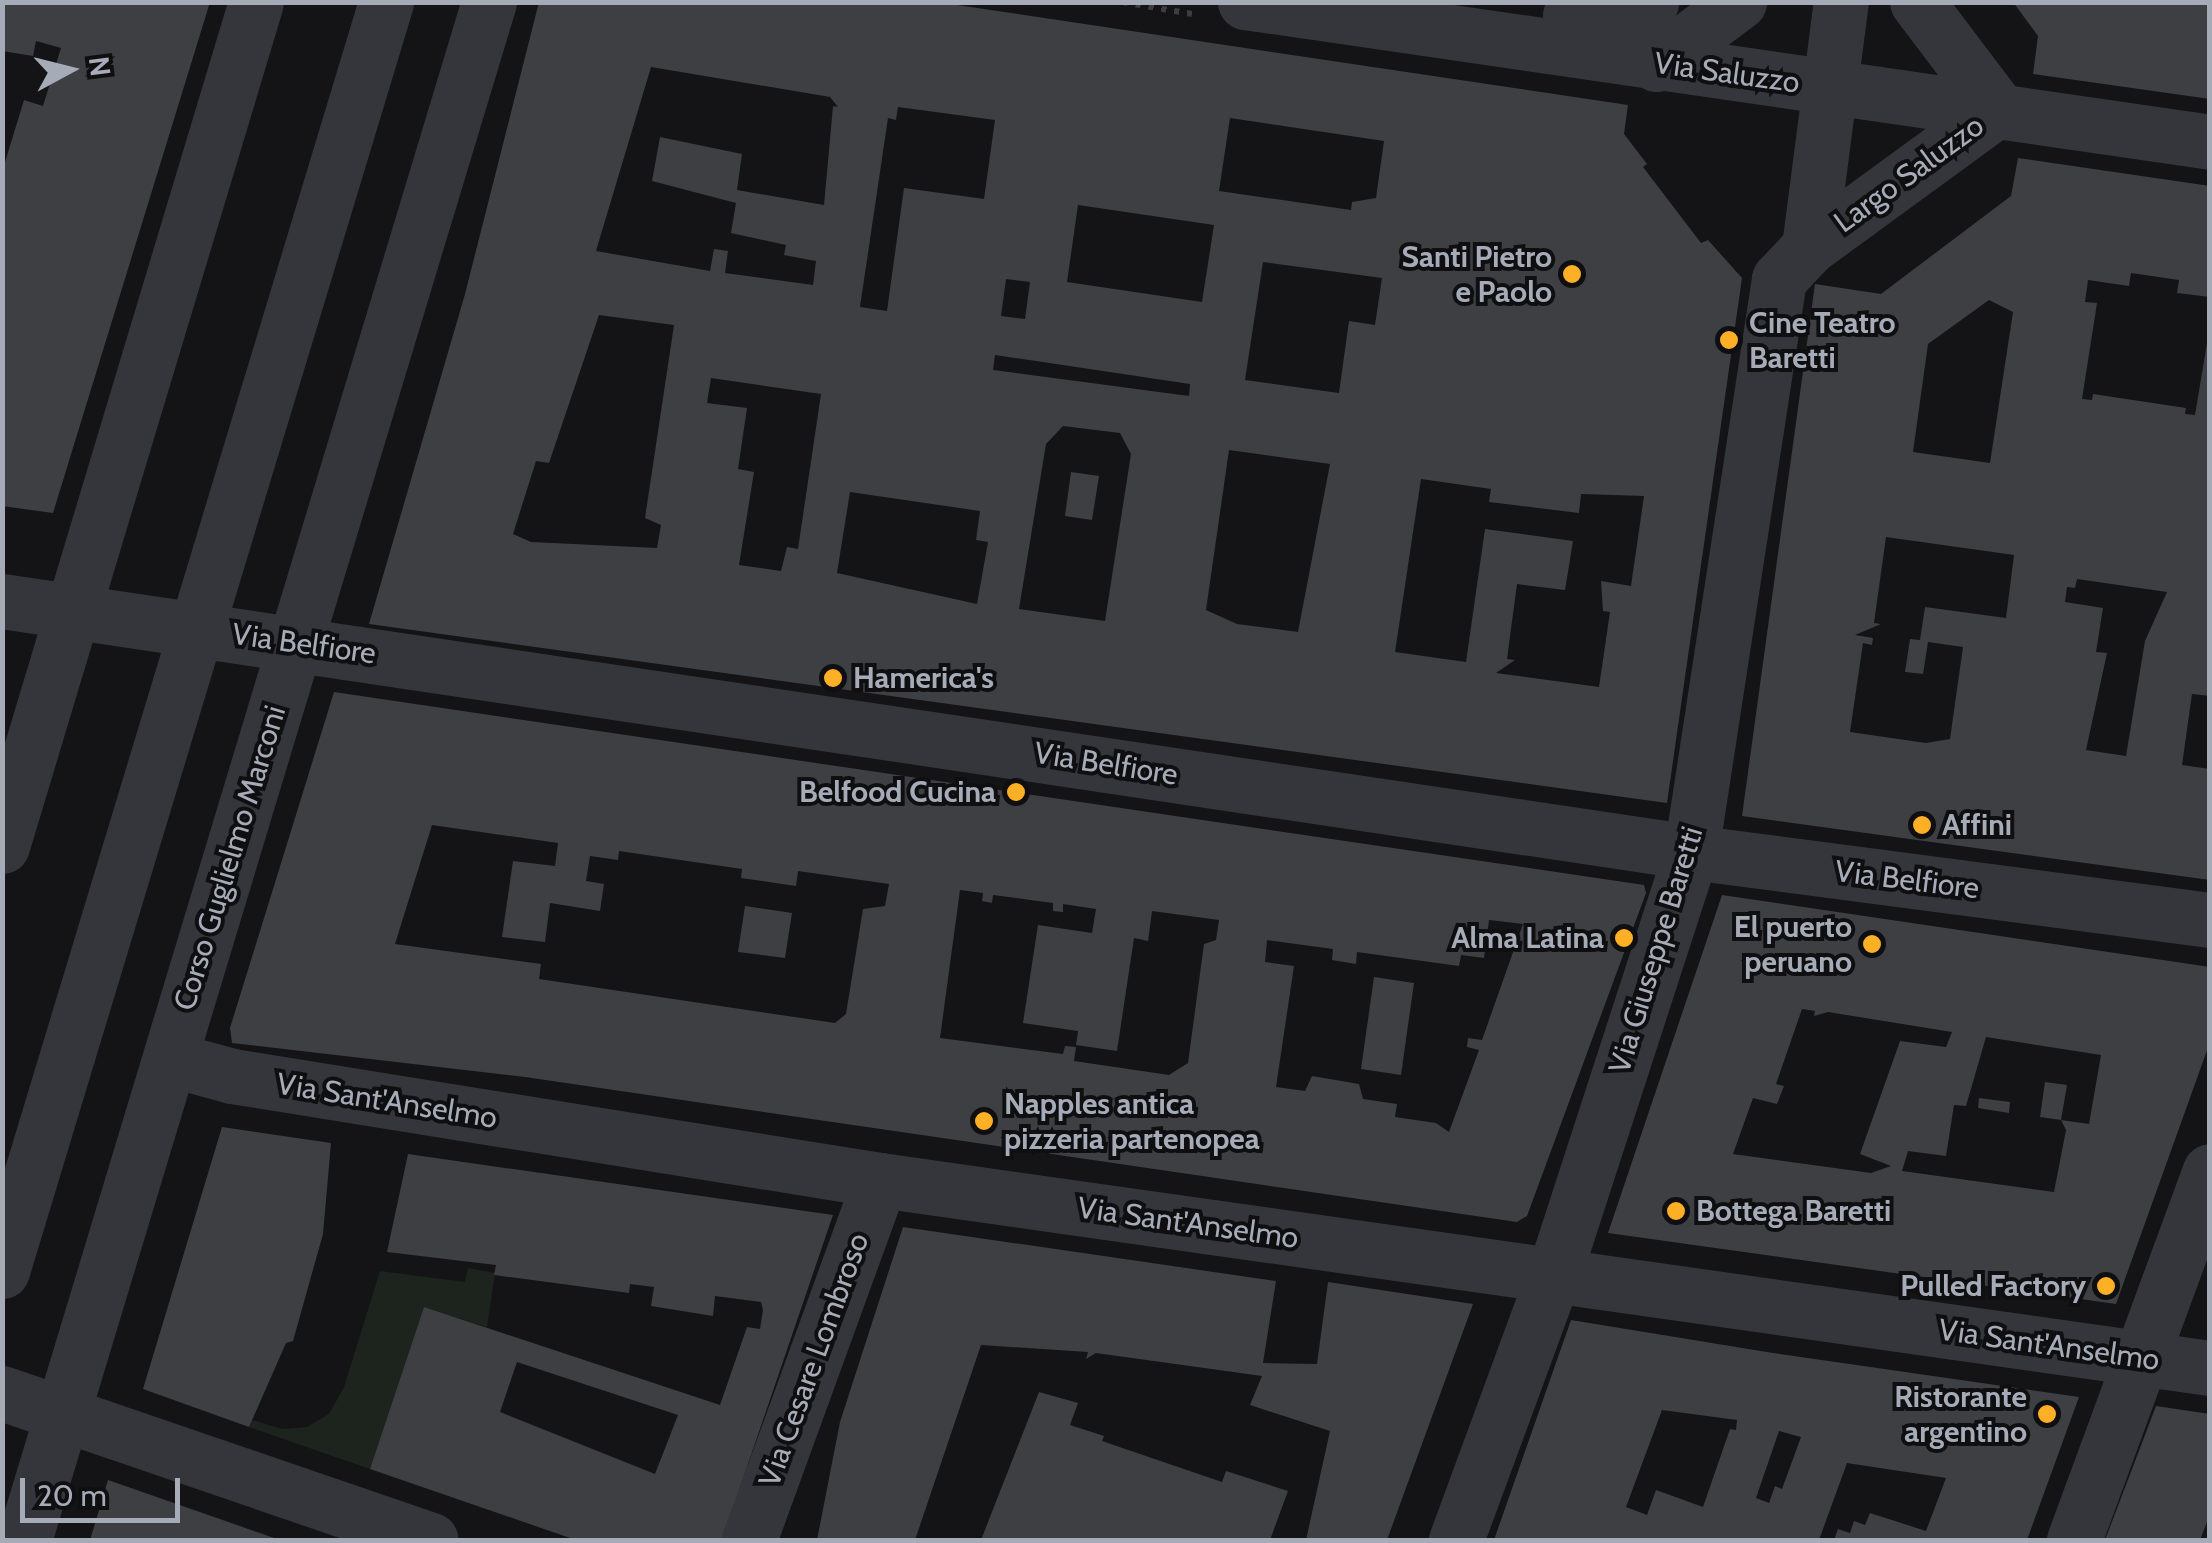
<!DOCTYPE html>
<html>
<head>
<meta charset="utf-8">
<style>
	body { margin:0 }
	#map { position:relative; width:2212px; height:1543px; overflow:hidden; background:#141416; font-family:Cabin,sans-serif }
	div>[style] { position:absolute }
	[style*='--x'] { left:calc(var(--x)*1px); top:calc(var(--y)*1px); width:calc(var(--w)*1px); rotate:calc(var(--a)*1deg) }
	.green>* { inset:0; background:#1c241d }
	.building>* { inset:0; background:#3e3f43 }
	.path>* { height:6px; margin-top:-3px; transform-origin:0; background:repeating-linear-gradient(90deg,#3b3d43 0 5px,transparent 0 13px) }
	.minor>* { height:55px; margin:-27.5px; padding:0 27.5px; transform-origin:27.5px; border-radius:27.5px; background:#35363c }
	.dots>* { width:28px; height:28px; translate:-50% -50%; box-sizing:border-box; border:5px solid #0f0f11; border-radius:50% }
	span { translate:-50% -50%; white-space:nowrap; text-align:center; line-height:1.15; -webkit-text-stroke:8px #0f0f11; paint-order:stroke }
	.street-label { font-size:30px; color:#a5abb7 }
	.poi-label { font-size:30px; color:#a5abb7; font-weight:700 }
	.right { translate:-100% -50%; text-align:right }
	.left { translate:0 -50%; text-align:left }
	.frame { position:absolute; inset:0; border:5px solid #a5abb7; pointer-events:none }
	.north { position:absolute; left:20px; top:20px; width:100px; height:100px; -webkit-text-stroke:8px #0f0f11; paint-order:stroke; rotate:83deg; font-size:28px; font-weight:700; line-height:40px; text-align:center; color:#a5abb7 }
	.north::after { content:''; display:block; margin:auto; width:35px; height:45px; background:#a5abb7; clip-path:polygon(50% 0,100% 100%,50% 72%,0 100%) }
	.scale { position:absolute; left:20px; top:1478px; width:160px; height:45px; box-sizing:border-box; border:5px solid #a5abb7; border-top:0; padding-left:12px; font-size:30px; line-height:35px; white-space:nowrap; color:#a5abb7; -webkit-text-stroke:8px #0f0f11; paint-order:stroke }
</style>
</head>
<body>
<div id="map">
	<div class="green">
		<i style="clip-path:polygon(468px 1268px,495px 1273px,487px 1327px,424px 1307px,370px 1469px,249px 1427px,252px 1420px,282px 1429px,307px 1427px,329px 1414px,344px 1387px,380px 1271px,465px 1282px)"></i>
	</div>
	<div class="building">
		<i style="clip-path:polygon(2px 2px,210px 2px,53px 513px,2px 506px,2px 172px,24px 100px,43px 106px,61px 48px,36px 41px,33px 56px,2px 51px)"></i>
		<i style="clip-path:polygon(evenodd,539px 2px,937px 2px,1628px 105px,1624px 134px,1647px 164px,1643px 167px,1701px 243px,1708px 240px,1742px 278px,1667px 803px,369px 624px,465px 294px,539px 2px,651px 67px,830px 97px,838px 107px,833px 106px,824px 205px,737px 190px,742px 154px,660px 137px,652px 181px,736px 203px,731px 233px,786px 245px,784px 255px,816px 261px,813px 285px,725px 273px,728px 251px,714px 249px,710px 271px,596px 251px,651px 67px,539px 2px,898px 107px,995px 120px,984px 199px,904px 188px,887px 311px,860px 307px,888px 118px,896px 120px,898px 107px,539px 2px,1230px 118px,1384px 141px,1376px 198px,1352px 202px,1351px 210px,1219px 191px,1230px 118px,539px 2px,1078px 205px,1214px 225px,1202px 302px,1067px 282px,1078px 205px,539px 2px,1263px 262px,1382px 278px,1375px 325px,1349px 321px,1339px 393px,1245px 380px,1263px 262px,539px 2px,1006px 279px,1030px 282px,1025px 319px,1001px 316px,1006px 279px,539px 2px,599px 315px,674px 325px,645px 518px,661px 525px,657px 548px,531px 542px,513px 534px,536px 461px,549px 463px,599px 315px,539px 2px,995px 355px,1190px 384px,1189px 396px,993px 370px,995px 355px,539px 2px,711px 378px,821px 394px,798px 549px,787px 547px,781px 571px,739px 565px,754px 472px,738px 469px,747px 408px,707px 403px,711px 378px,539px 2px,1063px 426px,1120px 433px,1131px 454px,1105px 621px,1019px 609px,1046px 444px,1063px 426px,539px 2px,1229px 450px,1330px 464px,1298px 632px,1237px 624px,1206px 610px,1229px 450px,539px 2px,1421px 479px,1491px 489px,1489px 502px,1579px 513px,1581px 494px,1644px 496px,1631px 586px,1601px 581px,1603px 611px,1610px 612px,1599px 687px,1496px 673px,1515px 660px,1507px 659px,1517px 584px,1565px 590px,1573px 541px,1485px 529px,1466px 662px,1395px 652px,1421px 479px,539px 2px,850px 492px,980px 511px,976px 540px,988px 542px,977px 604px,837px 573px,850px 492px)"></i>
		<i style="clip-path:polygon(2013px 2px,2210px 2px,2210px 99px,2033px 74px,2038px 36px)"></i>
		<i style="clip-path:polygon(evenodd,2018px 158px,2210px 186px,2210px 297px,2177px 293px,2179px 280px,2131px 273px,2129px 286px,2088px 280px,2085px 302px,2097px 303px,2082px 399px,2092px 400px,2093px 394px,2186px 408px,2185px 414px,2195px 415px,2210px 325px,2210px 696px,2192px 694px,2182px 765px,2210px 769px,2210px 880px,1742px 816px,1815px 284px,1881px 294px,2011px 196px,2018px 158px,1989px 300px,2013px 312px,1990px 463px,1913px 452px,1928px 344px,1989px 300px,2018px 158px,1886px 537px,2014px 555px,2006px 618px,1925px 607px,1920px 640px,1910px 639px,1905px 672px,1923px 674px,1928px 642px,1963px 647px,1950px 739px,1926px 743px,1850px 732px,1863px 643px,1872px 645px,1873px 638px,1855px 635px,1881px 624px,1874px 623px,1886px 537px,2018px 158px,2077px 579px,2167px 592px,2145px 641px,2126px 756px,2086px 750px,2107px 653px,2096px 652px,2103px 608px,2065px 602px,2067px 587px,2075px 588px,2077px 579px)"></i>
		<i style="clip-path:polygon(1071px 472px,1099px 476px,1092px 520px,1065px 516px)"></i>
		<i style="clip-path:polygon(evenodd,334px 692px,1644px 885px,1646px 893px,1527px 1216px,1517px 1222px,525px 1077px,232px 1043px,230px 1028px,334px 692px,432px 825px,558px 843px,555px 866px,513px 861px,502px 937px,545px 942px,550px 903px,600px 911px,604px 884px,586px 881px,590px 856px,618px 860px,619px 851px,742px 869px,741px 878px,796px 886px,798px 871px,889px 884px,885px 906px,863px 909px,846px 1014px,835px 1023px,539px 979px,541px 964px,395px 944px,432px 825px,334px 692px,960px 890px,983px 893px,982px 901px,992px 903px,993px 895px,1053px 903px,1053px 911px,1063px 912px,1063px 904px,1096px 909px,1092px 933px,1038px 925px,1023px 1023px,1078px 1031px,1076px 1045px,1117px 1051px,1134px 938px,1148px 941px,1152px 911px,1219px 920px,1216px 940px,1204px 944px,1188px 1063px,1169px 1075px,1074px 1061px,1076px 1047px,1065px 1046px,1063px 1054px,940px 1038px,960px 890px,334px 692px,1489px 920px,1523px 924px,1482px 1040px,1468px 1038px,1467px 1047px,1479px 1050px,1449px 1132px,1436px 1123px,1395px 1117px,1397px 1104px,1363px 1099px,1359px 1084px,1312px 1076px,1305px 1091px,1276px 1087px,1294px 966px,1265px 962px,1267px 940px,1333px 949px,1332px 960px,1356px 964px,1357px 952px,1459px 966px,1461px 955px,1484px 958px,1489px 920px)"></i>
		<i style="clip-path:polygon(evenodd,1722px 895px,2210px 967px,2210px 1042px,2116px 1304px,1608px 1233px,1722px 895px,1802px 1009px,1815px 1011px,1814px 1016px,1828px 1012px,1952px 1032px,1946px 1047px,1900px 1041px,1860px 1154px,1891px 1166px,1871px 1173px,1733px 1154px,1753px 1098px,1777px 1104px,1784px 1086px,1776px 1084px,1802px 1009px,1722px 895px,1986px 1037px,2101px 1055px,2089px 1124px,2061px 1120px,2066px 1130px,2054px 1192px,1902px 1171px,1908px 1151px,1946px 1156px,1954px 1105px,1966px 1106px,1986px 1037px)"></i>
		<i style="clip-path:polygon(745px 906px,792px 913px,785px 958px,738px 952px)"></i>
		<i style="clip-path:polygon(1374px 977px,1414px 983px,1401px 1075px,1361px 1069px)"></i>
		<i style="clip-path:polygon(2045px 1082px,2067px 1085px,2061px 1120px,2040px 1117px)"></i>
		<i style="clip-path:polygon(1979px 1098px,2010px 1102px,2009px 1113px,1978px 1108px)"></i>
		<i style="clip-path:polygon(222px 1127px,331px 1143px,323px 1234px,293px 1341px,286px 1343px,249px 1427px,143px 1389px)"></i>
		<i style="clip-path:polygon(evenodd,408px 1154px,833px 1215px,722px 1540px,576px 1540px,370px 1469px,424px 1307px,720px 1405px,747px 1327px,760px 1329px,763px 1310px,761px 1302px,715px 1296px,713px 1316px,651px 1306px,654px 1287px,630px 1284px,629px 1293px,494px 1275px,496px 1265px,387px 1252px,408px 1154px,517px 1362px,678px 1415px,655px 1474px,500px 1412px,517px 1362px)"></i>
		<i style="clip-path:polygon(903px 1227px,1276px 1281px,1263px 1363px,1317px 1364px,1328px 1282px,1473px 1304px,1387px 1540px,1306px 1540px,1330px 1431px,1250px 1405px,1262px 1376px,1096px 1353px,1086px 1359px,1088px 1352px,981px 1345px,915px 1540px,817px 1540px,840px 1422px)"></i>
		<i style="clip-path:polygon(evenodd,1571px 1320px,1773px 1353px,2079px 1397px,2027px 1540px,1834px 1540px,1838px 1529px,1850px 1533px,1854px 1521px,1865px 1525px,1870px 1513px,1926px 1531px,1946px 1478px,1847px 1463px,1819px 1540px,1494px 1540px,1571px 1320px,1662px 1410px,1737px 1420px,1736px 1430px,1730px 1429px,1703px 1507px,1656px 1490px,1647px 1515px,1626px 1507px,1662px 1410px,1571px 1320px,1779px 1431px,1801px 1437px,1782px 1489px,1775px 1486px,1769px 1503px,1756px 1498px,1779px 1431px)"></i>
		<i style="clip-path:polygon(1039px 1392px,1078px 1403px,1070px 1425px,1104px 1436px,1102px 1441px,1222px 1482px,1226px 1471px,1288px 1491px,1270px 1540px,981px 1540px)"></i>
		<i style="clip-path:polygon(2156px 1406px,2210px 1414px,2210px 1514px,2200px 1540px,2105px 1540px)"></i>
		<i style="clip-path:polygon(108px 1480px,280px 1540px,90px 1540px)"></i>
	</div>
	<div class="path">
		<i style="--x:1123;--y:2;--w:70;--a:9.9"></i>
	</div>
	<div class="minor">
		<i style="--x:1245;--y:2;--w:975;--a:8.25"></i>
		<i style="--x:1570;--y:15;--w:70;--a:8.2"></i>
		<i style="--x:1639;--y:25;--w:26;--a:-62"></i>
		<i style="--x:1656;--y:64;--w:104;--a:-36.8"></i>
		<i style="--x:1809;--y:247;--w:234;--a:-36.1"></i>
		<i style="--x:1998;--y:109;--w:134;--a:-127.1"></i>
		<i style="--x:2;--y:601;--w:1708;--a:8.45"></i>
		<i style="--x:1691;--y:852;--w:523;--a:7.46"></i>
		<i style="--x:2;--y:846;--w:881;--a:-73.25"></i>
		<i style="--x:170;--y:1059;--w:64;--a:15.3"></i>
		<i style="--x:232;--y:1076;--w:656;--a:9.12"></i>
		<i style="--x:880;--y:1180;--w:1343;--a:8.05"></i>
		<i style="--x:2;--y:1271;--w:1326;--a:-73.16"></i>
		<i style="--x:2;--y:1393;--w:453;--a:18.9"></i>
		<i style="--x:24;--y:1540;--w:1607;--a:-73.18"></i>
		<i style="--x:749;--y:1540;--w:383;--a:-70"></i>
		<i style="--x:1456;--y:1540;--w:283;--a:-69.8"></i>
		<i style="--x:1554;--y:1274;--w:444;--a:-72"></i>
		<i style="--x:1691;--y:852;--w:580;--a:-81.27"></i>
		<i style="--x:1779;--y:279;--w:44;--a:-46.8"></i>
		<i style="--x:1809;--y:247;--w:247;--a:-82.6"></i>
		<i style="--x:2074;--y:1540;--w:393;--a:-69.8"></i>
	</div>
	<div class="dots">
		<i style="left:1572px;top:274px;background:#fdb026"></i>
		<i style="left:1729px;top:340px;background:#fdb026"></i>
		<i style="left:833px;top:678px;background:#fdb026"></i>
		<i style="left:1016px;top:792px;background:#fdb026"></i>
		<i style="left:1922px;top:825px;background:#fdb026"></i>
		<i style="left:1624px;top:938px;background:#fdb026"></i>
		<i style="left:1872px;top:944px;background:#fdb026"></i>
		<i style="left:984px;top:1121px;background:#fdb026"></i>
		<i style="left:1676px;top:1211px;background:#fdb026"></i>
		<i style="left:2106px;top:1286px;background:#fdb026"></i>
		<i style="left:2047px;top:1414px;background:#fdb026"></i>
	</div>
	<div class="street-label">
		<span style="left:1727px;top:73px;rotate:8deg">Via Saluzzo</span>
		<span style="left:1909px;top:174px;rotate:-36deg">Largo Saluzzo</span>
		<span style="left:304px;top:644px;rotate:8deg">Via Belfiore</span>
		<span style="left:1106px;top:764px;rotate:9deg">Via Belfiore</span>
		<span style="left:230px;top:858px;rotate:-73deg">Corso Guglielmo Marconi</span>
		<span style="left:1907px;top:880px;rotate:7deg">Via Belfiore</span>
		<span style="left:1656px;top:950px;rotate:-73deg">Via Giuseppe Baretti</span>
		<span style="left:387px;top:1101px;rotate:9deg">Via Sant'Anselmo</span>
		<span style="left:1188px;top:1223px;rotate:8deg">Via Sant'Anselmo</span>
		<span style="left:2049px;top:1345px;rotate:8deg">Via Sant'Anselmo</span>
		<span style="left:814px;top:1360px;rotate:-70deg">Via Cesare Lombroso</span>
	</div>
	<div class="poi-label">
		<span class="right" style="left:1552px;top:274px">Santi Pietro<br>e Paolo</span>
		<span class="left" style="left:1749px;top:340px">Cine Teatro<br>Baretti</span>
		<span class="left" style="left:853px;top:678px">Hamerica's</span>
		<span class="right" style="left:996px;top:792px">Belfood Cucina</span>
		<span class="left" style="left:1942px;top:825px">Affini</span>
		<span class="right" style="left:1852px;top:944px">El puerto<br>peruano</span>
		<span class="right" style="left:1604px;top:938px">Alma Latina</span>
		<span class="left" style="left:1004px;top:1121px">Napples antica<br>pizzeria partenopea</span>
		<span class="left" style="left:1696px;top:1211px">Bottega Baretti</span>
		<span class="right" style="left:2086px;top:1286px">Pulled Factory</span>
		<span class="right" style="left:2027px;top:1414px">Ristorante<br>argentino</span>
	</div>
	<div class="frame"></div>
	<div class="north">N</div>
	<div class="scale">20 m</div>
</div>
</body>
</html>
